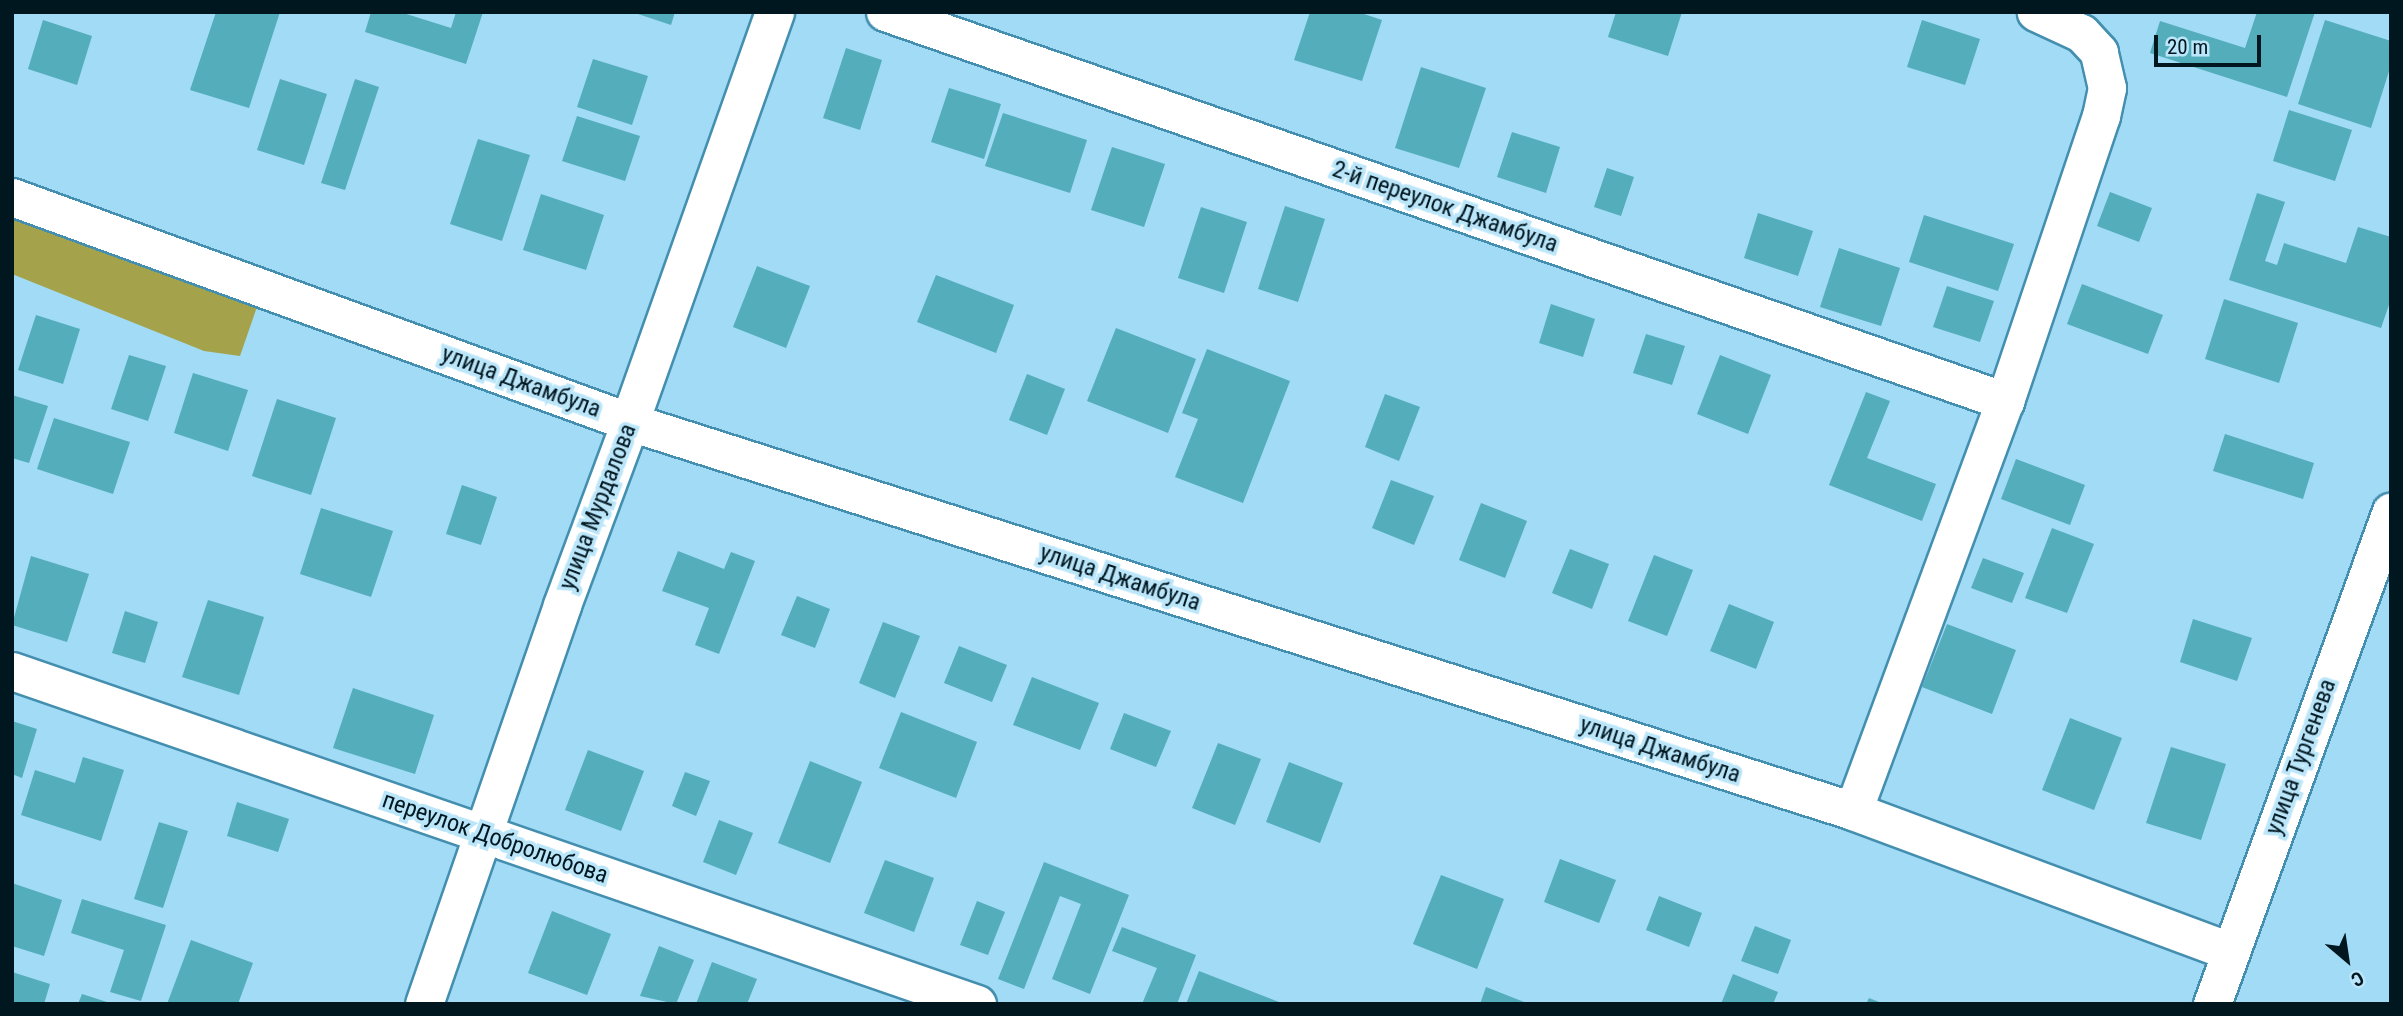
<!DOCTYPE html>
<html>
<head>
<meta charset="utf-8">
<style>
	body { margin:0 }
	#map { position:relative; width:2403px; height:1016px; overflow:hidden; background:#a1dbf6; font-family:"Roboto Condensed",sans-serif }
	div>[style] { position:absolute }
	[style*='--x'] { left:calc(var(--x)*1px); top:calc(var(--y)*1px); width:calc(var(--w)*1px); rotate:calc(var(--a)*1deg) }
	.forest>* { inset:0; background:#a4a34c }
	.building>* { inset:0; background:#53adbb }
	.roads { filter:drop-shadow(2px 0 #448faf) drop-shadow(-2px 0 #448faf) drop-shadow(0 2px #448faf) drop-shadow(0 -2px #448faf) }
	.street>* { height:37px; margin:-18.5px; padding:0 18.5px; transform-origin:18.5px; border-radius:18.5px; background:#fff }
	.secondary>* { height:38px; margin:-19px; padding:0 19px; transform-origin:19px; border-radius:19px; background:#fff }
	span { translate:-50% -50%; white-space:nowrap; text-align:center; line-height:1.15; -webkit-text-stroke:7px #bbe6fa; paint-order:stroke }
	.street-label { font-size:24px; color:#011720 }
	.frame { position:absolute; inset:0; border:14px solid #011720; pointer-events:none }
	.north { position:absolute; left:2312px; top:925px; width:70px; height:70px; -webkit-text-stroke:5px #bbe6fa; paint-order:stroke; rotate:151deg; font-size:19px; font-weight:700; line-height:28px; text-align:center; color:#011720 }
	.north::after { content:''; display:block; margin:auto; width:24px; height:32px; background:#011720; clip-path:polygon(50% 0,100% 100%,50% 72%,0 100%) }
	.scale { position:absolute; left:2154px; top:35px; width:107px; height:32px; box-sizing:border-box; border:4px solid #011720; border-top:0; padding-left:9px; font-size:21px; line-height:24px; white-space:nowrap; color:#011720; -webkit-text-stroke:5px #bbe6fa; paint-order:stroke }
</style>
</head>
<body>
<div id="map">
	<div class="forest">
		<i style="clip-path:polygon(12px 214px,258px 304px,240px 356px,204px 351px,12px 274px)"></i>
	</div>
	<div class="building">
		<i style="clip-path:polygon(216px 12px,280px 12px,249px 108px,190px 90px)"></i>
		<i style="clip-path:polygon(371px 12px,400px 12px,451px 28px,456px 12px,483px 12px,466px 64px,365px 32px)"></i>
		<i style="clip-path:polygon(632px 12px,675px 12px,671px 25px)"></i>
		<i style="clip-path:polygon(1310px 12px,1358px 12px,1382px 20px,1362px 81px,1294px 60px)"></i>
		<i style="clip-path:polygon(1616px 12px,1682px 12px,1668px 56px,1608px 37px)"></i>
		<i style="clip-path:polygon(2257px 12px,2315px 12px,2287px 97px,2150px 53px,2160px 21px,2245px 48px)"></i>
		<i style="clip-path:polygon(43px 20px,92px 36px,77px 85px,28px 69px)"></i>
		<i style="clip-path:polygon(1922px 20px,1980px 39px,1965px 85px,1907px 67px)"></i>
		<i style="clip-path:polygon(2325px 20px,2391px 41px,2391px 65px,2371px 128px,2298px 104px)"></i>
		<i style="clip-path:polygon(846px 48px,882px 60px,860px 130px,823px 118px)"></i>
		<i style="clip-path:polygon(593px 59px,648px 76px,632px 125px,577px 107px)"></i>
		<i style="clip-path:polygon(1421px 67px,1486px 88px,1459px 168px,1395px 148px)"></i>
		<i style="clip-path:polygon(280px 79px,327px 94px,304px 165px,257px 150px)"></i>
		<i style="clip-path:polygon(355px 79px,379px 87px,345px 190px,321px 183px)"></i>
		<i style="clip-path:polygon(949px 88px,1001px 104px,984px 159px,931px 142px)"></i>
		<i style="clip-path:polygon(2289px 110px,2352px 130px,2335px 181px,2273px 161px)"></i>
		<i style="clip-path:polygon(1003px 113px,1087px 140px,1070px 193px,985px 166px)"></i>
		<i style="clip-path:polygon(577px 116px,640px 136px,625px 181px,562px 161px)"></i>
		<i style="clip-path:polygon(1512px 132px,1560px 147px,1546px 193px,1497px 177px)"></i>
		<i style="clip-path:polygon(478px 139px,530px 155px,502px 241px,450px 224px)"></i>
		<i style="clip-path:polygon(1112px 147px,1165px 164px,1144px 227px,1091px 210px)"></i>
		<i style="clip-path:polygon(1607px 168px,1634px 177px,1621px 216px,1594px 207px)"></i>
		<i style="clip-path:polygon(2110px 192px,2152px 208px,2139px 242px,2097px 226px)"></i>
		<i style="clip-path:polygon(2257px 193px,2285px 202px,2265px 261px,2277px 265px,2284px 243px,2346px 263px,2358px 227px,2391px 237px,2391px 299px,2381px 328px,2229px 280px)"></i>
		<i style="clip-path:polygon(541px 194px,604px 215px,586px 270px,523px 250px)"></i>
		<i style="clip-path:polygon(1285px 206px,1325px 219px,1298px 302px,1258px 289px)"></i>
		<i style="clip-path:polygon(1201px 207px,1247px 222px,1224px 293px,1178px 278px)"></i>
		<i style="clip-path:polygon(1758px 213px,1813px 231px,1798px 276px,1744px 258px)"></i>
		<i style="clip-path:polygon(1924px 215px,2014px 244px,1998px 291px,1909px 262px)"></i>
		<i style="clip-path:polygon(1839px 248px,1900px 268px,1881px 326px,1820px 307px)"></i>
		<i style="clip-path:polygon(757px 266px,810px 286px,786px 348px,733px 327px)"></i>
		<i style="clip-path:polygon(936px 275px,1014px 305px,996px 353px,917px 322px)"></i>
		<i style="clip-path:polygon(2082px 284px,2163px 315px,2148px 354px,2067px 324px)"></i>
		<i style="clip-path:polygon(1947px 286px,1994px 301px,1980px 342px,1933px 327px)"></i>
		<i style="clip-path:polygon(2224px 299px,2298px 323px,2279px 383px,2205px 359px)"></i>
		<i style="clip-path:polygon(1551px 304px,1595px 319px,1583px 357px,1539px 343px)"></i>
		<i style="clip-path:polygon(36px 315px,80px 329px,63px 384px,18px 370px)"></i>
		<i style="clip-path:polygon(1116px 328px,1196px 359px,1168px 433px,1087px 401px)"></i>
		<i style="clip-path:polygon(1646px 334px,1685px 346px,1672px 385px,1633px 373px)"></i>
		<i style="clip-path:polygon(1207px 349px,1290px 381px,1243px 503px,1175px 477px,1198px 419px,1182px 413px)"></i>
		<i style="clip-path:polygon(129px 355px,166px 366px,148px 421px,111px 409px)"></i>
		<i style="clip-path:polygon(1720px 355px,1771px 375px,1748px 434px,1697px 414px)"></i>
		<i style="clip-path:polygon(193px 373px,248px 390px,228px 451px,174px 433px)"></i>
		<i style="clip-path:polygon(1027px 374px,1065px 389px,1047px 435px,1009px 420px)"></i>
		<i style="clip-path:polygon(1866px 392px,1890px 401px,1867px 458px,1936px 484px,1922px 521px,1829px 485px)"></i>
		<i style="clip-path:polygon(1385px 394px,1420px 407px,1399px 461px,1365px 447px)"></i>
		<i style="clip-path:polygon(12px 395px,48px 406px,29px 463px,12px 458px)"></i>
		<i style="clip-path:polygon(277px 399px,336px 418px,311px 495px,252px 476px)"></i>
		<i style="clip-path:polygon(54px 418px,130px 442px,113px 494px,37px 469px)"></i>
		<i style="clip-path:polygon(2225px 434px,2314px 463px,2303px 499px,2213px 471px)"></i>
		<i style="clip-path:polygon(2016px 459px,2085px 485px,2070px 525px,2001px 499px)"></i>
		<i style="clip-path:polygon(1391px 480px,1434px 496px,1414px 545px,1372px 528px)"></i>
		<i style="clip-path:polygon(462px 485px,497px 497px,481px 545px,446px 534px)"></i>
		<i style="clip-path:polygon(1481px 503px,1527px 521px,1505px 578px,1459px 560px)"></i>
		<i style="clip-path:polygon(321px 508px,393px 531px,371px 597px,300px 574px)"></i>
		<i style="clip-path:polygon(2052px 528px,2094px 544px,2067px 613px,2025px 598px)"></i>
		<i style="clip-path:polygon(1570px 549px,1609px 564px,1592px 609px,1552px 593px)"></i>
		<i style="clip-path:polygon(678px 551px,724px 569px,731px 552px,755px 561px,719px 654px,695px 645px,709px 608px,662px 591px)"></i>
		<i style="clip-path:polygon(1654px 555px,1693px 570px,1667px 636px,1628px 621px)"></i>
		<i style="clip-path:polygon(31px 556px,89px 574px,67px 642px,12px 625px)"></i>
		<i style="clip-path:polygon(1983px 558px,2024px 573px,2012px 603px,1971px 588px)"></i>
		<i style="clip-path:polygon(797px 596px,830px 609px,815px 648px,781px 635px)"></i>
		<i style="clip-path:polygon(208px 600px,264px 617px,239px 695px,182px 677px)"></i>
		<i style="clip-path:polygon(1729px 604px,1774px 622px,1756px 669px,1710px 651px)"></i>
		<i style="clip-path:polygon(125px 611px,158px 622px,145px 663px,112px 653px)"></i>
		<i style="clip-path:polygon(2193px 619px,2252px 638px,2237px 681px,2180px 662px)"></i>
		<i style="clip-path:polygon(883px 622px,920px 636px,895px 698px,859px 683px)"></i>
		<i style="clip-path:polygon(1947px 624px,2016px 650px,1992px 714px,1922px 687px)"></i>
		<i style="clip-path:polygon(959px 646px,1007px 665px,992px 702px,944px 683px)"></i>
		<i style="clip-path:polygon(1032px 677px,1099px 703px,1080px 750px,1013px 725px)"></i>
		<i style="clip-path:polygon(353px 688px,434px 715px,415px 774px,333px 748px)"></i>
		<i style="clip-path:polygon(901px 712px,977px 742px,956px 798px,879px 768px)"></i>
		<i style="clip-path:polygon(1124px 713px,1171px 731px,1156px 767px,1110px 749px)"></i>
		<i style="clip-path:polygon(2070px 718px,2122px 738px,2094px 810px,2042px 790px)"></i>
		<i style="clip-path:polygon(12px 721px,37px 729px,22px 778px,12px 774px)"></i>
		<i style="clip-path:polygon(1218px 743px,1261px 759px,1235px 825px,1192px 808px)"></i>
		<i style="clip-path:polygon(2171px 747px,2226px 764px,2201px 840px,2146px 823px)"></i>
		<i style="clip-path:polygon(588px 750px,644px 771px,621px 831px,565px 810px)"></i>
		<i style="clip-path:polygon(83px 757px,124px 770px,101px 841px,21px 815px,35px 770px,75px 783px)"></i>
		<i style="clip-path:polygon(810px 761px,862px 782px,830px 863px,778px 843px)"></i>
		<i style="clip-path:polygon(1289px 762px,1343px 783px,1320px 843px,1266px 822px)"></i>
		<i style="clip-path:polygon(685px 772px,710px 781px,696px 816px,672px 806px)"></i>
		<i style="clip-path:polygon(237px 802px,289px 819px,278px 852px,227px 836px)"></i>
		<i style="clip-path:polygon(719px 820px,753px 833px,736px 875px,703px 862px)"></i>
		<i style="clip-path:polygon(159px 822px,188px 831px,163px 908px,134px 899px)"></i>
		<i style="clip-path:polygon(1560px 859px,1616px 880px,1599px 923px,1544px 902px)"></i>
		<i style="clip-path:polygon(885px 860px,934px 878px,914px 932px,864px 913px)"></i>
		<i style="clip-path:polygon(1044px 862px,1129px 895px,1090px 994px,1052px 979px,1081px 904px,1060px 896px,1024px 989px,998px 979px)"></i>
		<i style="clip-path:polygon(1441px 875px,1504px 899px,1477px 969px,1413px 944px)"></i>
		<i style="clip-path:polygon(12px 883px,62px 900px,44px 956px,12px 946px)"></i>
		<i style="clip-path:polygon(1659px 896px,1702px 913px,1689px 947px,1646px 930px)"></i>
		<i style="clip-path:polygon(82px 899px,166px 925px,141px 1001px,110px 992px,124px 950px,71px 933px)"></i>
		<i style="clip-path:polygon(977px 901px,1005px 912px,988px 955px,960px 945px)"></i>
		<i style="clip-path:polygon(552px 911px,611px 934px,587px 995px,528px 973px)"></i>
		<i style="clip-path:polygon(1755px 926px,1791px 940px,1778px 974px,1741px 961px)"></i>
		<i style="clip-path:polygon(1122px 927px,1196px 955px,1177px 1004px,1142px 1004px,1157px 968px,1112px 951px)"></i>
		<i style="clip-path:polygon(191px 940px,253px 963px,238px 1004px,167px 1004px)"></i>
		<i style="clip-path:polygon(659px 946px,694px 960px,676px 1004px,640px 996px)"></i>
		<i style="clip-path:polygon(712px 962px,757px 979px,747px 1004px,696px 1004px)"></i>
		<i style="clip-path:polygon(1199px 971px,1284px 1004px,1186px 1004px)"></i>
		<i style="clip-path:polygon(12px 972px,50px 984px,44px 1004px,12px 1004px)"></i>
		<i style="clip-path:polygon(1733px 974px,1778px 992px,1773px 1004px,1721px 1004px)"></i>
		<i style="clip-path:polygon(1486px 987px,1529px 1004px,1480px 1004px)"></i>
		<i style="clip-path:polygon(82px 994px,110px 1003px,110px 1004px,78px 1004px)"></i>
		<i style="clip-path:polygon(1869px 998px,1884px 1004px,1866px 1004px)"></i>
	</div>
	<div class="roads">
		<div class="street">
			<i style="--x:885;--y:12;--w:1186;--a:19.15"></i>
			<i style="--x:12;--y:197;--w:658;--a:20.01"></i>
			<i style="--x:630;--y:422;--w:1283;--a:17.64"></i>
			<i style="--x:1853;--y:811;--w:402;--a:20.4"></i>
			<i style="--x:12;--y:671;--w:1021;--a:19.04"></i>
			<i style="--x:1853;--y:811;--w:437;--a:-69.7"></i>
			<i style="--x:2005;--y:401;--w:301;--a:-71.4"></i>
			<i style="--x:2101;--y:116;--w:29;--a:-78"></i>
			<i style="--x:2107;--y:88;--w:37;--a:-103"></i>
			<i style="--x:2099;--y:52;--w:26;--a:-133"></i>
			<i style="--x:2081;--y:33;--w:50;--a:-155"></i>
			<i style="--x:424;--y:1004;--w:422;--a:-70.9"></i>
			<i style="--x:562;--y:605;--w:195;--a:-69.6"></i>
			<i style="--x:2212;--y:1004;--w:524;--a:-70.04"></i>
		</div>
		<div class="secondary">
			<i style="--x:630;--y:422;--w:435;--a:-70.5"></i>
		</div>
	</div>
	<div class="street-label">
		<span style="left:1445px;top:207px;rotate:19deg">2-й переулок Джамбула</span>
		<span style="left:521px;top:382px;rotate:20deg">улица Джамбула</span>
		<span style="left:598px;top:507px;rotate:-69deg">улица Мурдалова</span>
		<span style="left:1120px;top:578px;rotate:18deg">улица Джамбула</span>
		<span style="left:1660px;top:750px;rotate:18deg">улица Джамбула</span>
		<span style="left:2301px;top:757px;rotate:-70deg">улица Тургенева</span>
		<span style="left:495px;top:838px;rotate:19deg">переулок Добролюбова</span>
	</div>
	<div class="frame"></div>
	<div class="north">С</div>
	<div class="scale">20 m</div>
</div>
</body>
</html>
